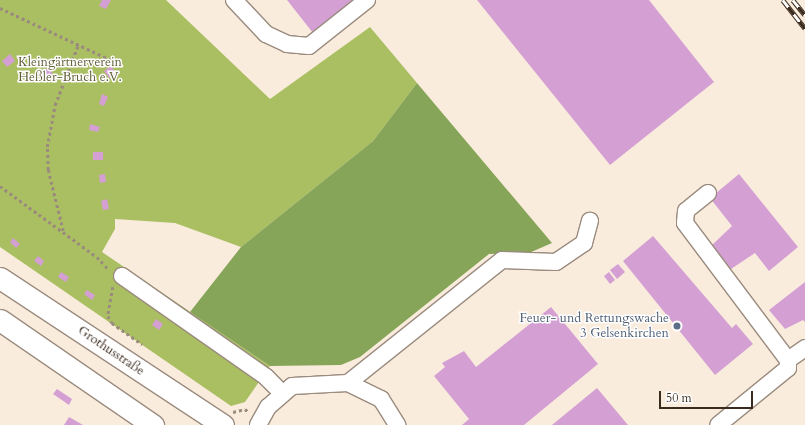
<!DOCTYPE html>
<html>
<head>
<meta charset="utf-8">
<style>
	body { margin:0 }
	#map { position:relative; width:805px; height:425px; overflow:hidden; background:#faecdd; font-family:Cardo,serif }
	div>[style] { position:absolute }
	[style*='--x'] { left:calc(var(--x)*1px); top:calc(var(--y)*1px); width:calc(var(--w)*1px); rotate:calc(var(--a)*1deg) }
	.green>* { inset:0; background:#aabe62 }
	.forest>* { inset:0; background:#87a558 }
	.building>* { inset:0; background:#d4a0d4 }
	.path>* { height:2.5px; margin-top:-1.25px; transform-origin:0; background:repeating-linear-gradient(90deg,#9a8b7e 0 3px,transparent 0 6px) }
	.roads { filter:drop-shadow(1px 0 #9a8b7e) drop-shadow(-1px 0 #9a8b7e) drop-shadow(0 1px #9a8b7e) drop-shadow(0 -1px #9a8b7e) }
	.minor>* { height:16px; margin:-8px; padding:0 8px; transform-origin:8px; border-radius:8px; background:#fff }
	.major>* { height:21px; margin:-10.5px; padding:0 10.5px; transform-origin:10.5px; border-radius:10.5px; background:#fff }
	.rail>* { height:4.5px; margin-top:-2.25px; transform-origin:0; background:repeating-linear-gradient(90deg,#fff 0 9px,#3b2a1e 0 18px); box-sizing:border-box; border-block:1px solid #3b2a1e }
	.dots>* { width:11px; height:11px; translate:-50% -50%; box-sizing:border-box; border:2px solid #fff; border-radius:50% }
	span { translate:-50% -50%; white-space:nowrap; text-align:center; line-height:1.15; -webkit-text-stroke:3px #fff; paint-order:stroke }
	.park-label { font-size:13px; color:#625e36 }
	.service-label { font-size:13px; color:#4e5e75 }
	.right { translate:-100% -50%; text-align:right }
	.street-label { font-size:13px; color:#3b2a1e }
	.scale { position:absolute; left:659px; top:391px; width:94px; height:18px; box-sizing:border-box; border:2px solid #3b2a1e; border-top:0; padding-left:5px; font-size:12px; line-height:14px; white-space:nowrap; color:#3b2a1e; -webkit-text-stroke:3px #fff; paint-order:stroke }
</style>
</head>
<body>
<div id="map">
	<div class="green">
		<i style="clip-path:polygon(0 0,166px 0,270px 99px,370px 27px,417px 83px,373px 141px,241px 247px,175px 223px,115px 219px,115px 229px,102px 252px,270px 366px,245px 402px,231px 406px,0 247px)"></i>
	</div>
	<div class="forest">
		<i style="clip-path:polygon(417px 83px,552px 243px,529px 253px,489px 254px,360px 357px,341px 365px,270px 366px,190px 312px,241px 247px,373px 141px)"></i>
	</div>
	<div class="building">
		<i style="clip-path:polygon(102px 0,111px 0,106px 9px,99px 6px)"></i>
		<i style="clip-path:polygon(287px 0,354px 0,313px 33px)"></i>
		<i style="clip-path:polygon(477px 0,649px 0,714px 82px,610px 165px)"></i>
		<i style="clip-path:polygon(10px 54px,15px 61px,7px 67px,2px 61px)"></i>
		<i style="clip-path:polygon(111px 66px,116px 73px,109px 78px,104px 71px)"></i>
		<i style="clip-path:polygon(44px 68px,52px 71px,52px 77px,42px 77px)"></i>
		<i style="clip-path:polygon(102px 94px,108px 97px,104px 106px,99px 104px)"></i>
		<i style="clip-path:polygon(90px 124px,100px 127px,98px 132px,89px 130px)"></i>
		<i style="clip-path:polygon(93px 152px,103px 152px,103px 160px,93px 160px)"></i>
		<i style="clip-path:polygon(105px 174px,106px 182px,100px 183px,99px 175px)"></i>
		<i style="clip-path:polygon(739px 174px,798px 247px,769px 271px,755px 253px,731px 269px,712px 245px,732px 226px,710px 198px)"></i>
		<i style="clip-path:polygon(107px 199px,109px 209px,103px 210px,101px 201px)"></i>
		<i style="clip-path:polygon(653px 236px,732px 328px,736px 324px,753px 344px,715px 375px,623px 261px)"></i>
		<i style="clip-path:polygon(13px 238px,20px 244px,16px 248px,10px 242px)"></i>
		<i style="clip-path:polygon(38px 256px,44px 261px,41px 266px,34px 261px)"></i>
		<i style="clip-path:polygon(618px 264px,625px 272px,617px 279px,610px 270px)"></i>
		<i style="clip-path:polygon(61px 272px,69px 277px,66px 282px,58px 277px)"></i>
		<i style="clip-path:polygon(609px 272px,615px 280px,610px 284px,604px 276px)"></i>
		<i style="clip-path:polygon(805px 282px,805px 322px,803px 320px,785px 329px,769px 310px)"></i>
		<i style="clip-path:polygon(87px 290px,95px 295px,92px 300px,84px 294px)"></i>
		<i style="clip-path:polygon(551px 307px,598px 364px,524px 425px,462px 425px,469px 419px,434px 376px,445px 367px,442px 363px,464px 351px,476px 367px)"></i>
		<i style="clip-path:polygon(156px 319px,163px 324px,159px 330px,152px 325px)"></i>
		<i style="clip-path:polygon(597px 388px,628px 425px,552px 425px)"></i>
		<i style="clip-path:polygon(57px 389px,72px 399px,69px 405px,53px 394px)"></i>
		<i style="clip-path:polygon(69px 417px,83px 425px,64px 425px)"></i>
	</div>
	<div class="path">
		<i style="--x:0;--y:8;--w:137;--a:25.1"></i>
		<i style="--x:0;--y:186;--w:120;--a:36.2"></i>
		<i style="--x:97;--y:257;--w:18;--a:47"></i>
		<i style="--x:63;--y:231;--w:63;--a:-103.8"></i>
		<i style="--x:48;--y:170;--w:23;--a:-92"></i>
		<i style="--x:47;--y:147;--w:43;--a:-79.2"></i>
		<i style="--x:55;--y:105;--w:64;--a:-69"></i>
		<i style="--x:113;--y:287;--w:29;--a:100"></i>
		<i style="--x:108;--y:316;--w:8;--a:60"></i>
		<i style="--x:112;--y:323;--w:37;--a:35"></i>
		<i style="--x:233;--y:412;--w:12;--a:-14"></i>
		<i style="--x:245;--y:409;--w:5;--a:37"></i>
	</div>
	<div class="roads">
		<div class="minor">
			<i style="--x:234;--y:0;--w:47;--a:46.7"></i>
			<i style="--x:266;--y:34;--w:23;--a:25"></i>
			<i style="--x:287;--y:44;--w:22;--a:5"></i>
			<i style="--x:309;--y:46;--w:74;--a:-38.4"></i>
			<i style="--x:708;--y:193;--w:28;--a:141"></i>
			<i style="--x:686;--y:211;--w:12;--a:95"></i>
			<i style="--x:685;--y:223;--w:171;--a:53.1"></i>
			<i style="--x:788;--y:360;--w:8;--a:90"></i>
			<i style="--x:788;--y:368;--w:90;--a:140.8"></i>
			<i style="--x:122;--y:276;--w:176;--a:35"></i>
			<i style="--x:266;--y:377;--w:21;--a:45"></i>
			<i style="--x:788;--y:360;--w:21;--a:-35"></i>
			<i style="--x:348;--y:383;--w:197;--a:-38.6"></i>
			<i style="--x:502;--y:260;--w:54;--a:2.1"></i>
			<i style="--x:556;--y:262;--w:34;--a:-34"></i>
			<i style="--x:584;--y:243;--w:23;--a:-75"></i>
			<i style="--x:258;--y:425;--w:21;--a:-61"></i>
			<i style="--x:268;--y:407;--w:32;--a:-41"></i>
			<i style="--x:292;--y:386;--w:56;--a:-3.1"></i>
			<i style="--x:348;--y:383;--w:37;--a:26"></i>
			<i style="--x:381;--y:399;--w:31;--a:58"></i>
		</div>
		<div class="major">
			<i style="--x:0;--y:278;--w:267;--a:33.4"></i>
			<i style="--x:0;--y:320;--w:186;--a:34.5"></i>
		</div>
	</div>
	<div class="rail">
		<i style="--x:783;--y:0;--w:36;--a:52"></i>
		<i style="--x:793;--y:0;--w:19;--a:51"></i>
	</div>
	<div class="dots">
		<i style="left:677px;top:326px;background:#5c6f8a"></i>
	</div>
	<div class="park-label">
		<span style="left:70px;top:70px">Kleingärtnerverein<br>Heßler-Bruch e.V.</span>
	</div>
	<div class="service-label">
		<span class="right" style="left:669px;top:326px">Feuer- und Rettungswache<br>3 Gelsenkirchen</span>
	</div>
	<div class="street-label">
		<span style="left:111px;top:351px;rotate:34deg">Grothusstraße</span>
	</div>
	<div class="scale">50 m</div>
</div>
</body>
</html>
